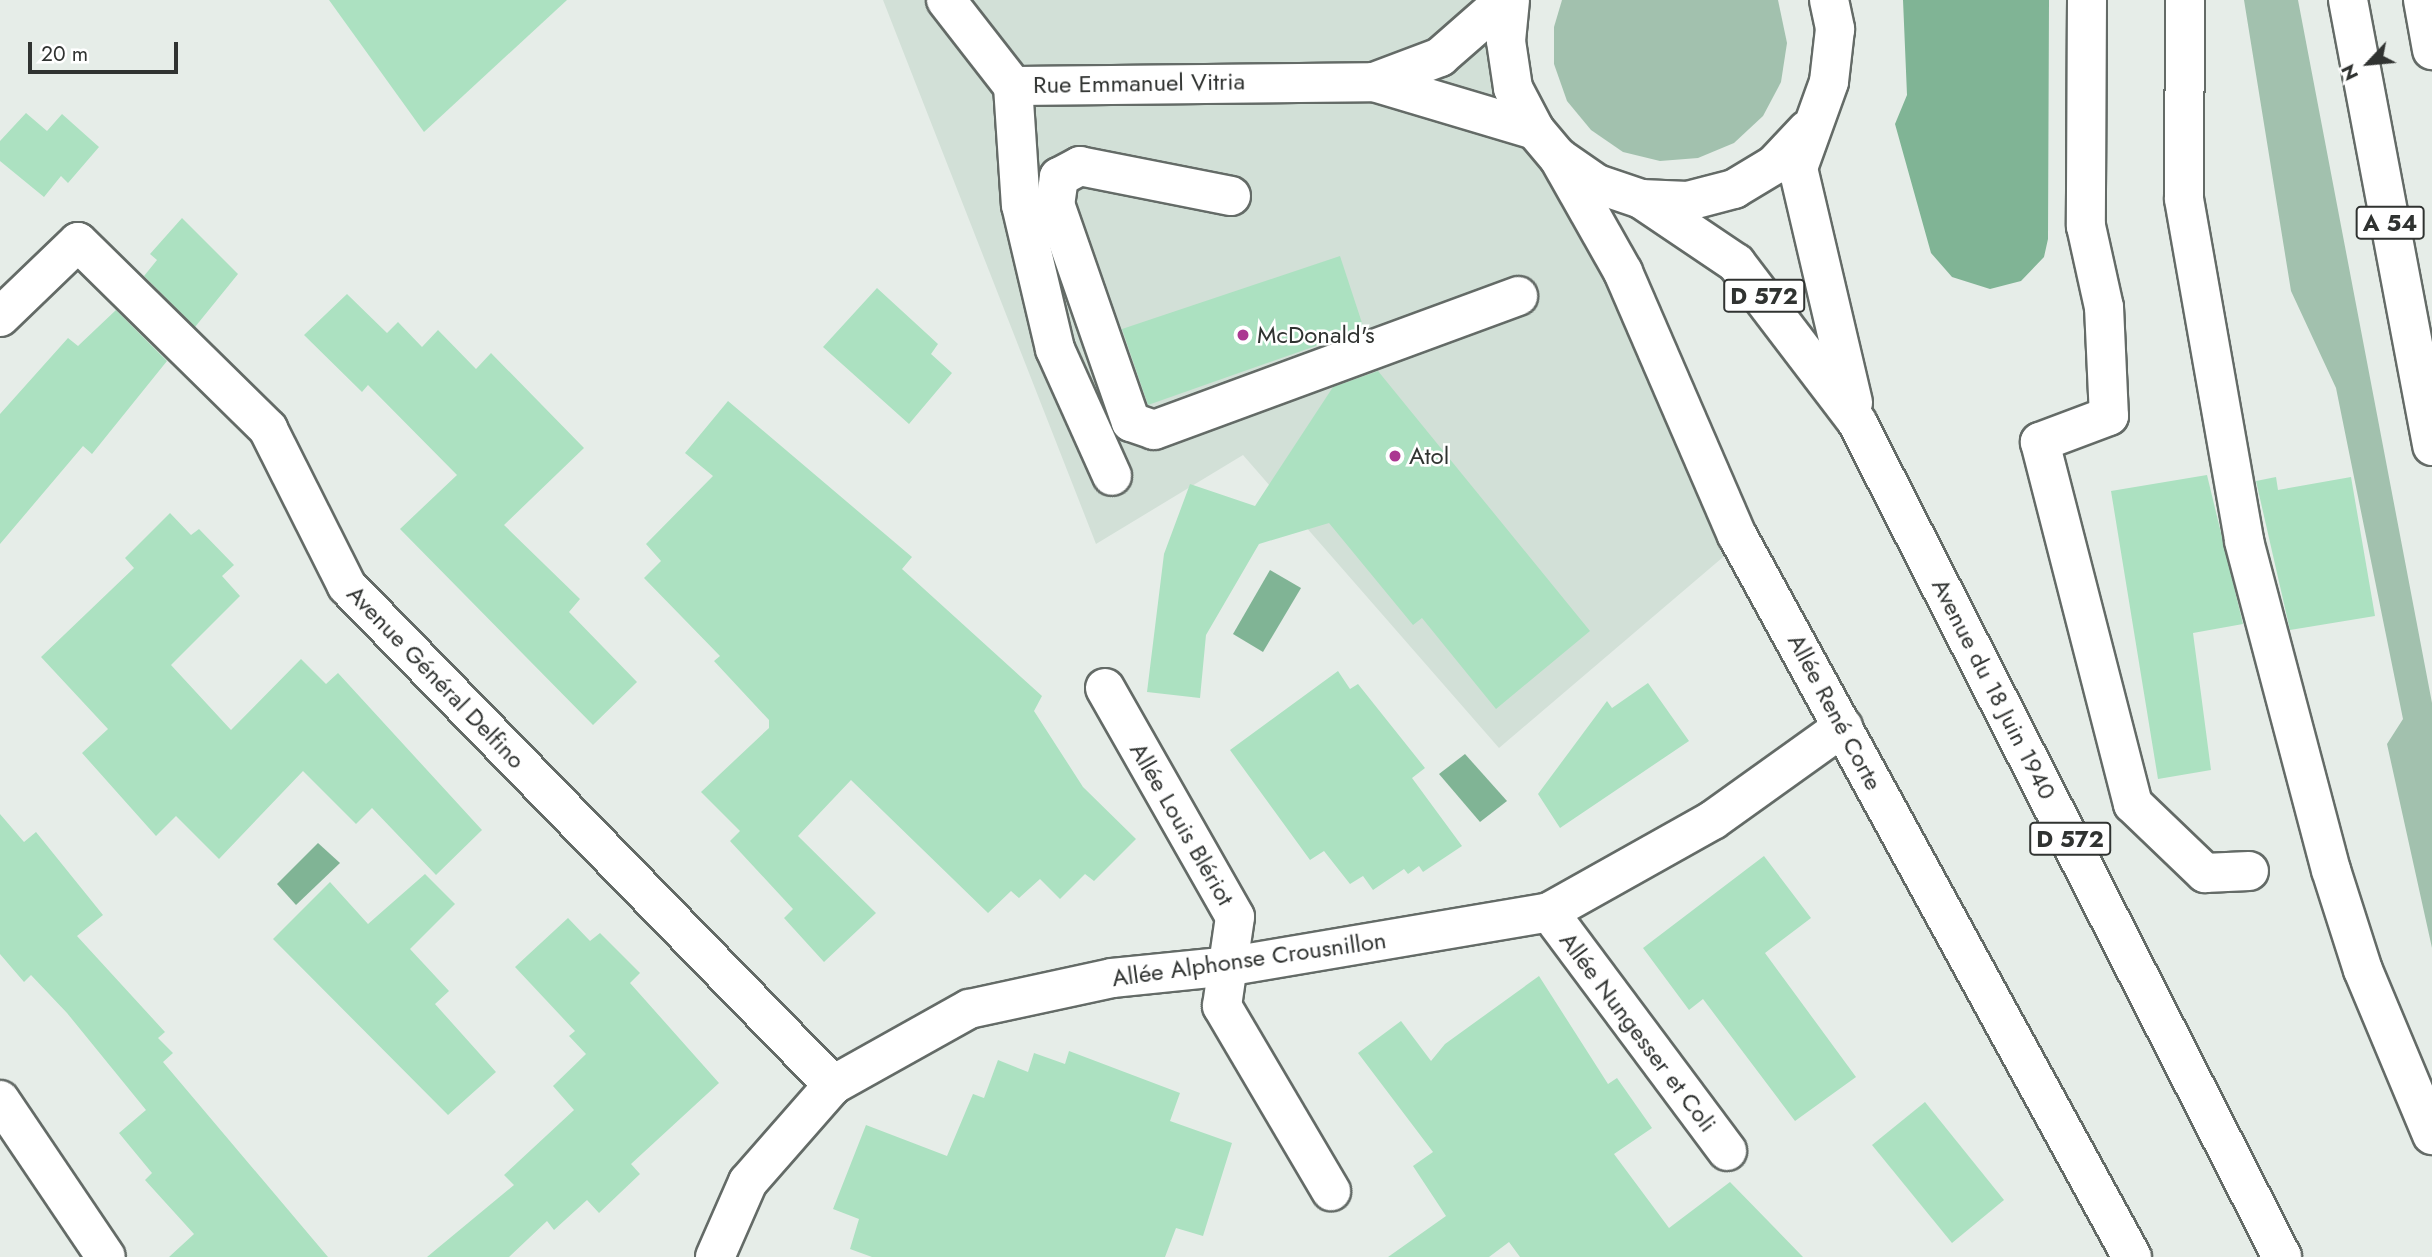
<!DOCTYPE html>
<html>
<head>
<meta charset="utf-8">
<style>
	body { margin:0 }
	#map { position:relative; width:2432px; height:1257px; overflow:hidden; background:#e6ede8; font-family:Jost,sans-serif }
	div>[style] { position:absolute }
	[style*='--x'] { left:calc(var(--x)*1px); top:calc(var(--y)*1px); width:calc(var(--w)*1px); rotate:calc(var(--a)*1deg) }
	.built>* { inset:0; background:#d2e0d7 }
	.green>* { inset:0; background:#a2c1ae }
	.water>* { inset:0; background:#80b495 }
	.building>* { inset:0; background:#ace1c1 }
	.roads { filter:drop-shadow(2px 0 #646b67) drop-shadow(-2px 0 #646b67) drop-shadow(0 2px #646b67) drop-shadow(0 -2px #646b67) }
	.minor>* { height:38px; margin:-19px; padding:0 19px; transform-origin:19px; border-radius:19px; background:#fff }
	.major>* { height:38px; margin:-19px; padding:0 19px; transform-origin:19px; border-radius:19px; background:#fff }
	.highway>* { height:38px; margin:-19px; padding:0 19px; transform-origin:19px; border-radius:19px; background:#fff }
	.dots>* { width:19px; height:19px; translate:-50% -50%; box-sizing:border-box; border:4px solid #fff; border-radius:50% }
	span { translate:-50% -50%; white-space:nowrap; text-align:center; line-height:1.15; -webkit-text-stroke:5px #fff; paint-order:stroke }
	.shield-label span { padding:2px 5px; background:#fff; border:2px solid; border-radius:5px; -webkit-text-stroke-width:0 }
	.shield-label { font-size:23px; color:#303331; font-weight:700 }
	.street-label { font-size:24px; color:#303331 }
	.poi-label { font-size:24px; color:#303331 }
	.left { translate:0 -50%; text-align:left }
	.north { position:absolute; left:2334px; top:28px; width:70px; height:70px; -webkit-text-stroke:5px #fff; paint-order:stroke; rotate:244deg; font-size:19px; font-weight:700; line-height:28px; text-align:center; color:#303331 }
	.north::after { content:''; display:block; margin:auto; width:24px; height:32px; background:#303331; clip-path:polygon(50% 0,100% 100%,50% 72%,0 100%) }
	.scale { position:absolute; left:28px; top:42px; width:150px; height:32px; box-sizing:border-box; border:4px solid #303331; border-top:0; padding-left:9px; font-size:21px; line-height:24px; white-space:nowrap; color:#303331; -webkit-text-stroke:5px #fff; paint-order:stroke }
</style>
</head>
<body>
<div id="map">
	<div class="built">
		<i style="clip-path:polygon(883px 0,1494px 0,1729px 552px,1499px 748px,1243px 455px,1096px 544px)"></i>
	</div>
	<div class="green">
		<i style="clip-path:polygon(1562px 0,1778px 0,1787px 43px,1781px 82px,1763px 116px,1734px 143px,1698px 158px,1660px 161px,1623px 152px,1591px 130px,1567px 101px,1554px 64px,1554px 27px)"></i>
		<i style="clip-path:polygon(2244px 0,2298px 0,2432px 703px,2432px 948px,2387px 744px,2403px 719px,2336px 388px,2291px 291px)"></i>
	</div>
	<div class="water">
		<i style="clip-path:polygon(1903px 0,2049px 0,2048px 239px,2044px 257px,2021px 281px,1990px 289px,1952px 277px,1931px 253px,1895px 124px,1907px 95px)"></i>
		<i style="clip-path:polygon(1270px 570px,1301px 588px,1263px 652px,1233px 634px)"></i>
		<i style="clip-path:polygon(1465px 754px,1507px 801px,1480px 822px,1439px 774px)"></i>
		<i style="clip-path:polygon(318px 843px,340px 863px,296px 905px,277px 884px)"></i>
	</div>
	<div class="building">
		<i style="clip-path:polygon(329px 0,567px 0,424px 132px)"></i>
		<i style="clip-path:polygon(26px 113px,47px 131px,62px 114px,99px 147px,68px 183px,61px 176px,44px 197px,0 161px,0 141px)"></i>
		<i style="clip-path:polygon(182px 218px,238px 274px,195px 327px,144px 276px,157px 260px,150px 254px)"></i>
		<i style="clip-path:polygon(1340px 256px,1364px 329px,1148px 405px,1122px 329px)"></i>
		<i style="clip-path:polygon(877px 288px,938px 344px,931px 354px,952px 373px,909px 424px,823px 347px)"></i>
		<i style="clip-path:polygon(347px 294px,387px 333px,398px 322px,422px 347px,438px 330px,476px 369px,491px 353px,584px 448px,504px 525px,580px 599px,569px 612px,637px 682px,593px 725px,400px 529px,457px 475px,368px 385px,362px 392px,304px 335px)"></i>
		<i style="clip-path:polygon(116px 310px,167px 361px,92px 454px,83px 446px,0 544px,0 414px,68px 338px,78px 346px)"></i>
		<i style="clip-path:polygon(1378px 371px,1590px 631px,1496px 709px,1422px 618px,1413px 625px,1329px 523px,1259px 544px,1206px 635px,1200px 698px,1147px 692px,1164px 554px,1190px 484px,1255px 506px,1333px 387px)"></i>
		<i style="clip-path:polygon(728px 401px,912px 557px,902px 569px,1042px 696px,1034px 711px,1083px 787px,1136px 839px,1094px 881px,1085px 874px,1060px 899px,1040px 879px,1019px 898px,1011px 891px,988px 913px,851px 780px,798px 836px,876px 913px,824px 962px,784px 918px,793px 909px,730px 841px,740px 831px,701px 792px,769px 728px,769px 720px,714px 661px,720px 656px,644px 578px,661px 561px,646px 544px,713px 476px,685px 453px)"></i>
		<i style="clip-path:polygon(2207px 475px,2243px 624px,2193px 633px,2211px 770px,2158px 779px,2111px 491px)"></i>
		<i style="clip-path:polygon(2276px 477px,2278px 490px,2351px 477px,2375px 616px,2290px 630px,2256px 481px)"></i>
		<i style="clip-path:polygon(170px 513px,191px 535px,199px 529px,234px 565px,222px 576px,240px 596px,171px 665px,231px 730px,301px 659px,326px 684px,338px 673px,482px 830px,436px 875px,372px 808px,356px 824px,303px 771px,219px 859px,176px 816px,156px 836px,82px 753px,108px 729px,41px 657px,134px 568px,125px 558px)"></i>
		<i style="clip-path:polygon(1338px 671px,1350px 689px,1358px 684px,1425px 768px,1412px 778px,1462px 846px,1423px 872px,1419px 866px,1408px 874px,1404px 869px,1373px 890px,1363px 876px,1350px 884px,1324px 851px,1310px 860px,1230px 750px)"></i>
		<i style="clip-path:polygon(1648px 683px,1689px 741px,1560px 828px,1538px 794px,1607px 701px,1612px 708px)"></i>
		<i style="clip-path:polygon(0 814px,24px 842px,36px 832px,103px 915px,77px 936px,165px 1032px,158px 1038px,173px 1053px,163px 1062px,328px 1257px,169px 1257px,194px 1234px,145px 1180px,152px 1173px,119px 1133px,146px 1110px,67px 1013px,31px 975px,24px 982px,0 954px)"></i>
		<i style="clip-path:polygon(1764px 856px,1811px 918px,1765px 953px,1856px 1077px,1795px 1121px,1703px 999px,1689px 1010px,1643px 948px)"></i>
		<i style="clip-path:polygon(425px 874px,455px 904px,410px 949px,449px 991px,435px 1004px,496px 1072px,448px 1115px,273px 939px,330px 882px,368px 924px)"></i>
		<i style="clip-path:polygon(568px 918px,590px 941px,600px 933px,640px 973px,630px 983px,719px 1083px,631px 1164px,640px 1174px,599px 1213px,587px 1200px,554px 1230px,547px 1221px,509px 1257px,427px 1257px,514px 1185px,504px 1175px,574px 1110px,553px 1086px,586px 1054px,569px 1036px,575px 1031px,515px 967px)"></i>
		<i style="clip-path:polygon(1539px 976px,1608px 1084px,1617px 1078px,1652px 1128px,1614px 1154px,1669px 1228px,1730px 1182px,1803px 1257px,1520px 1257px,1509px 1242px,1489px 1257px,1388px 1257px,1446px 1216px,1413px 1166px,1433px 1152px,1358px 1053px,1401px 1021px,1431px 1061px,1445px 1044px)"></i>
		<i style="clip-path:polygon(1069px 1051px,1180px 1093px,1170px 1121px,1232px 1143px,1203px 1236px,1176px 1228px,1165px 1257px,872px 1257px,850px 1249px,859px 1219px,833px 1209px,866px 1125px,947px 1156px,973px 1094px,984px 1098px,998px 1060px,1028px 1072px,1034px 1053px,1065px 1064px)"></i>
		<i style="clip-path:polygon(1925px 1102px,2004px 1200px,1952px 1243px,1872px 1145px)"></i>
	</div>
	<div class="roads">
		<div class="minor">
			<i style="--x:946;--y:0;--w:109;--a:52.1"></i>
			<i style="--x:1013;--y:86;--w:361;--a:-0.6"></i>
			<i style="--x:1374;--y:82;--w:168;--a:16.6"></i>
			<i style="--x:2087;--y:0;--w:226;--a:90.3"></i>
			<i style="--x:2086;--y:226;--w:83;--a:77.5"></i>
			<i style="--x:2104;--y:307;--w:109;--a:87.4"></i>
			<i style="--x:2109;--y:416;--w:74;--a:159.4"></i>
			<i style="--x:2040;--y:442;--w:374;--a:75.6"></i>
			<i style="--x:2133;--y:804;--w:100;--a:43.8"></i>
			<i style="--x:2205;--y:873;--w:44;--a:-2.6"></i>
			<i style="--x:1374;--y:82;--w:71;--a:-20.7"></i>
			<i style="--x:1440;--y:57;--w:86;--a:-41.2"></i>
			<i style="--x:1013;--y:86;--w:119;--a:86.2"></i>
			<i style="--x:1021;--y:205;--w:148;--a:76.7"></i>
			<i style="--x:1055;--y:349;--w:139;--a:65.8"></i>
			<i style="--x:1558;--y:157;--w:132;--a:60.5"></i>
			<i style="--x:1623;--y:272;--w:287;--a:66.6"></i>
			<i style="--x:1737;--y:535;--w:823;--a:61.32"></i>
			<i style="--x:1231;--y:196;--w:154;--a:-168.8"></i>
			<i style="--x:1080;--y:166;--w:24;--a:152"></i>
			<i style="--x:1059;--y:177;--w:27;--a:98"></i>
			<i style="--x:1055;--y:204;--w:231;--a:70.8"></i>
			<i style="--x:1131;--y:422;--w:24;--a:19"></i>
			<i style="--x:1154;--y:430;--w:388;--a:-20.2"></i>
			<i style="--x:0;--y:317;--w:108;--a:-43.9"></i>
			<i style="--x:78;--y:242;--w:267;--a:44.5"></i>
			<i style="--x:268;--y:429;--w:176;--a:63.3"></i>
			<i style="--x:347;--y:586;--w:697;--a:45.76"></i>
			<i style="--x:1105;--y:688;--w:263;--a:60.4"></i>
			<i style="--x:1235;--y:917;--w:90;--a:98.3"></i>
			<i style="--x:1222;--y:1006;--w:215;--a:59.5"></i>
			<i style="--x:1549;--y:912;--w:298;--a:53.3"></i>
			<i style="--x:0;--y:1100;--w:189;--a:56"></i>
			<i style="--x:715;--y:1257;--w:82;--a:-66.3"></i>
			<i style="--x:748;--y:1182;--w:129;--a:-48.8"></i>
			<i style="--x:833;--y:1085;--w:156;--a:-29.2"></i>
			<i style="--x:969;--y:1009;--w:146;--a:-12.2"></i>
			<i style="--x:1112;--y:978;--w:120;--a:-5.8"></i>
			<i style="--x:1231;--y:966;--w:323;--a:-9.6"></i>
			<i style="--x:1549;--y:912;--w:188;--a:-29.3"></i>
			<i style="--x:1713;--y:820;--w:160;--a:-35.6"></i>
		</div>
		<div class="major">
			<i style="--x:1510;--y:0;--w:41;--a:95.6"></i>
			<i style="--x:1506;--y:41;--w:48;--a:81.5"></i>
			<i style="--x:1513;--y:88;--w:47;--a:62.4"></i>
			<i style="--x:1535;--y:130;--w:35;--a:50"></i>
			<i style="--x:1558;--y:157;--w:47;--a:34.7"></i>
			<i style="--x:1597;--y:184;--w:46;--a:18.8"></i>
			<i style="--x:1641;--y:199;--w:115;--a:34"></i>
			<i style="--x:1736;--y:263;--w:200;--a:52.7"></i>
			<i style="--x:1857;--y:422;--w:937;--a:63.02"></i>
			<i style="--x:1829;--y:0;--w:30;--a:78"></i>
			<i style="--x:1835;--y:29;--w:53;--a:96.5"></i>
			<i style="--x:1829;--y:82;--w:91;--a:109.8"></i>
			<i style="--x:1798;--y:168;--w:241;--a:76.8"></i>
			<i style="--x:1641;--y:199;--w:47;--a:2.4"></i>
			<i style="--x:1688;--y:201;--w:48;--a:-14.6"></i>
			<i style="--x:1734;--y:189;--w:47;--a:-31"></i>
			<i style="--x:1774;--y:165;--w:48;--a:-46.7"></i>
		</div>
		<div class="highway">
			<i style="--x:2185;--y:0;--w:199;--a:90.3"></i>
			<i style="--x:2184;--y:199;--w:347;--a:80"></i>
			<i style="--x:2244;--y:541;--w:340;--a:75.2"></i>
			<i style="--x:2331;--y:870;--w:105;--a:72.3"></i>
			<i style="--x:2363;--y:970;--w:179;--a:67.3"></i>
			<i style="--x:2348;--y:0;--w:454;--a:79.3"></i>
			<i style="--x:2423;--y:0;--w:51;--a:79.8"></i>
		</div>
	</div>
	<div class="dots">
		<i style="left:1243px;top:335px;background:#ab3791"></i>
		<i style="left:1395px;top:456px;background:#ab3791"></i>
	</div>
	<div class="shield-label">
		<span style="left:2390px;top:223px">A 54</span>
		<span style="left:1764px;top:296px">D 572</span>
		<span style="left:2070px;top:839px">D 572</span>
	</div>
	<div class="street-label">
		<span style="left:1139px;top:83px;rotate:-1deg">Rue Emmanuel Vitria</span>
		<span style="left:436px;top:677px;rotate:46deg">Avenue Général Delfino</span>
		<span style="left:1994px;top:689px;rotate:63deg">Avenue du 18 Juin 1940</span>
		<span style="left:1835px;top:712px;rotate:62deg">Allée René Corte</span>
		<span style="left:1182px;top:824px;rotate:60deg">Allée Louis Blériot</span>
		<span style="left:1249px;top:959px;rotate:-8deg">Allée Alphonse Crousnillon</span>
		<span style="left:1638px;top:1032px;rotate:53deg">Allée Nungesser et Coli</span>
	</div>
	<div class="poi-label">
		<span class="left" style="left:1257px;top:335px">McDonald's</span>
		<span class="left" style="left:1409px;top:456px">Atol</span>
	</div>
	<div class="north">N</div>
	<div class="scale">20 m</div>
</div>
</body>
</html>
